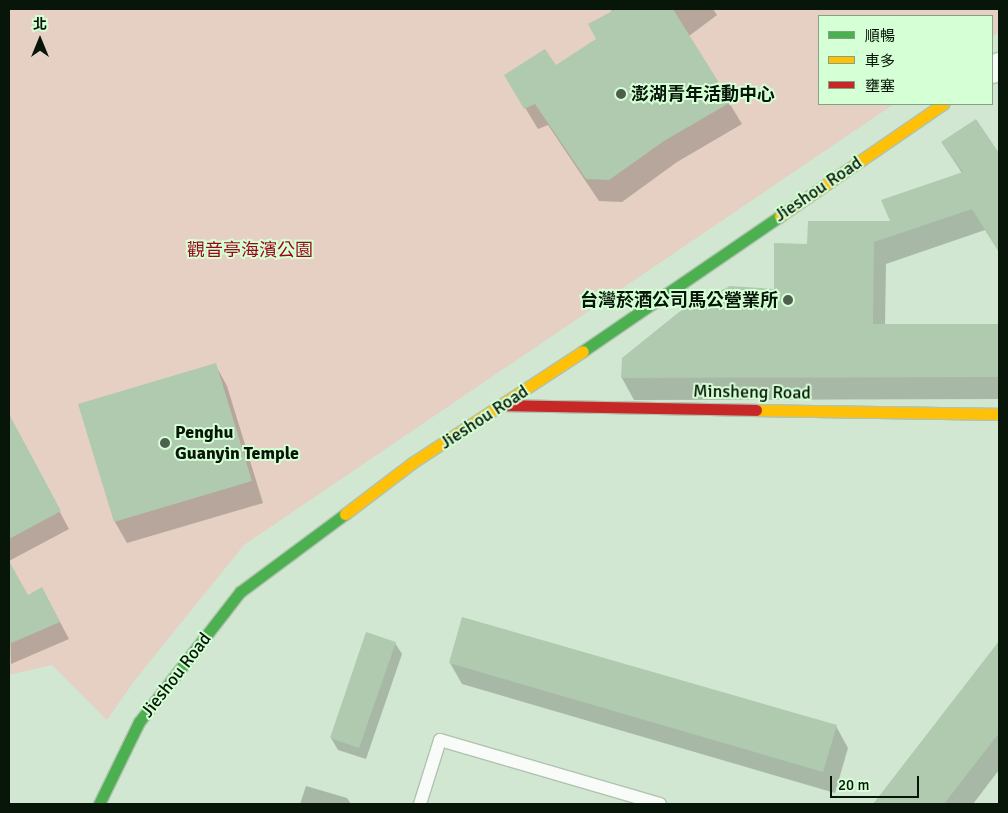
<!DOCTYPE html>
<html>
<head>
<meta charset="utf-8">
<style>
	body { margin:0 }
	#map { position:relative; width:1008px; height:813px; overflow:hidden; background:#d1e7d1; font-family:Signika,"Noto Sans TC",sans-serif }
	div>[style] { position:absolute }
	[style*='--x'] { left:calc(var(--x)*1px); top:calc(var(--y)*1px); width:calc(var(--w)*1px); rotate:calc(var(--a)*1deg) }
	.green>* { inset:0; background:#e5d0c3 }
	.shadow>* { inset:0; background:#0003 }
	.building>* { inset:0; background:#afcaaf }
	.roads { filter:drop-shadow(1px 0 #b1c2b0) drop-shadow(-1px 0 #b1c2b0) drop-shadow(0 1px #b1c2b0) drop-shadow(0 -1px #b1c2b0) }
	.lane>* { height:12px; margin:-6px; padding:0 6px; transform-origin:6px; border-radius:6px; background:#f8fbf8 }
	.street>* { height:25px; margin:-12.5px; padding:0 12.5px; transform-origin:12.5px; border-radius:12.5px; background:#f8fbf8 }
	.fast>* { height:11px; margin:-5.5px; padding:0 5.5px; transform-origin:5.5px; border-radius:5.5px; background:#4caf50 }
	.slow>* { height:11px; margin:-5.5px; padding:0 5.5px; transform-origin:5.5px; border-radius:5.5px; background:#ffc107 }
	.jam>* { height:11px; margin:-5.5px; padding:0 5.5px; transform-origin:5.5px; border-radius:5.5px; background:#c62828 }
	.dots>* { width:14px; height:14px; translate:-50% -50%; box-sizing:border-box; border:2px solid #d5ffd4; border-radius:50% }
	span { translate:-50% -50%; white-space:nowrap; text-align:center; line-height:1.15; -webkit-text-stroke:4px #d5ffd4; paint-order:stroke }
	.poi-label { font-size:18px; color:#071608; font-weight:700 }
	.left { translate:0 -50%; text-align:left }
	.right { translate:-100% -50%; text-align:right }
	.street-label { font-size:18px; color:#071608 }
	.park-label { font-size:18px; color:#9c041a }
	.frame { position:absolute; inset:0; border:10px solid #071608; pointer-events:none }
	.legend { position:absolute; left:818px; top:15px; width:175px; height:90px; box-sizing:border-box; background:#d5ffd4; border:1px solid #83a282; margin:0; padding:6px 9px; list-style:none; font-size:15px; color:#071608 }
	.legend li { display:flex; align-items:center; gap:10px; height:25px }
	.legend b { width:25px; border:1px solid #83a282 }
	.north { position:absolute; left:15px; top:15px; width:50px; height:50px; -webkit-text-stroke:4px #d5ffd4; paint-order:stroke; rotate:0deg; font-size:14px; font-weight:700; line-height:20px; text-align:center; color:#071608 }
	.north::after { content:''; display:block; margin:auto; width:18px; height:22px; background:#071608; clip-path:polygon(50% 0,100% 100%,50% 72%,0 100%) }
	.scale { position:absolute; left:830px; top:776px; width:89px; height:22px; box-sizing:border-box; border:2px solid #071608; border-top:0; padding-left:6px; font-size:15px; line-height:18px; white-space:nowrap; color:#071608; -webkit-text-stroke:4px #d5ffd4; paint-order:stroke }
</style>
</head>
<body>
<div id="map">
	<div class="green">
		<i style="clip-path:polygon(9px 9px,999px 9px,999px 32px,992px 37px,992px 16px,819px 16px,819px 104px,894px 104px,244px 545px,135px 680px,107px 720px,52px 665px,9px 675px)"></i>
	</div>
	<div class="shadow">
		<i style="clip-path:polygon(611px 9px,713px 9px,717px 15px,689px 36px,742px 124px,677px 162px,622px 202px,599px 201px,548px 125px,538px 129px,506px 76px,556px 66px,598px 40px,612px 12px)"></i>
		<i style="clip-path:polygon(976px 121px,999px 155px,999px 252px,985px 230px,886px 264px,885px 325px,999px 326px,999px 399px,634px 400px,622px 378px,623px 359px,775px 290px,808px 246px,892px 223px,962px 173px,942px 143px)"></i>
		<i style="clip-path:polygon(215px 364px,227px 386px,263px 503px,127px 543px,115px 522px)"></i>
		<i style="clip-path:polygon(12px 423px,69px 529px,9px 561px,9px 424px)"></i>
		<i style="clip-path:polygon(9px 563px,28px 597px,42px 588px,69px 639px,11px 664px)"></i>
		<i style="clip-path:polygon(395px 643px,402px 654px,366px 759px,338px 750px,331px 738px)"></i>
		<i style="clip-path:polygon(999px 643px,999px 770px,973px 804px,874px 804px)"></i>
		<i style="clip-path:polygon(450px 663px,836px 726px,848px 748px,835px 793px,462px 684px)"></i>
		<i style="clip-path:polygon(306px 786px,347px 798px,351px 804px,300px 804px)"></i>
	</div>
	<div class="building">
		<i style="clip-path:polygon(616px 9px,673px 9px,731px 102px,664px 141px,609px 180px,586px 179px,535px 104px,524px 109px,504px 75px,545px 49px,556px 65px,596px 39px,588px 24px)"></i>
		<i style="clip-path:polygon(976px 119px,999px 153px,999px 252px,972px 209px,874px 242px,873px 324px,999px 324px,999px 377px,621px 378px,622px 358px,679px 312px,730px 286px,774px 289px,774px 243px,807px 244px,808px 221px,890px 221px,881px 200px,963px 172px,941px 142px)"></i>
		<i style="clip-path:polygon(216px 363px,252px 481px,114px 522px,78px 404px)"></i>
		<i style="clip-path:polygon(9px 414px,61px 511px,9px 539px)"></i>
		<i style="clip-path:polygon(9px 561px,28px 595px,42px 587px,60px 622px,9px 644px)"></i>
		<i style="clip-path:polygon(462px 617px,837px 725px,823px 772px,449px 663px)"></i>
		<i style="clip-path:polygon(366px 632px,396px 642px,359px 748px,330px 738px)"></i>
		<i style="clip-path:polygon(999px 641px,999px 733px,944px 804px,873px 804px)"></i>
	</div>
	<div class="roads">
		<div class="lane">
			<i style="--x:420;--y:804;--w:67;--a:-72.6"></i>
			<i style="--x:440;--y:740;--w:229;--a:16.2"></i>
		</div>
		<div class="street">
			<i style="--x:992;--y:70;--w:9;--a:-36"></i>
		</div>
		<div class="fast">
			<i style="--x:583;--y:351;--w:239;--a:-34.4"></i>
			<i style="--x:99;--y:804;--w:91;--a:-64"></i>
			<i style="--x:139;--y:722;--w:165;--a:-52.2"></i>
			<i style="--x:240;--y:592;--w:131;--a:-36.6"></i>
		</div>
		<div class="slow">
			<i style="--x:780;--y:216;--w:198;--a:-34.5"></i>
			<i style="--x:756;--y:410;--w:243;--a:0.9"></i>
			<i style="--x:345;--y:514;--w:84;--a:-37.3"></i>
			<i style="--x:412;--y:463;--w:204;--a:-33.2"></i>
		</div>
		<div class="jam">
			<i style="--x:504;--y:405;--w:252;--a:1.1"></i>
		</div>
	</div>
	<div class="dots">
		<i style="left:621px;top:94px;background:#4e5f4e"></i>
		<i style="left:788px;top:300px;background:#4e5f4e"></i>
		<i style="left:165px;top:443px;background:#4e5f4e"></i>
	</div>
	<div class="poi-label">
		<span class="left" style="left:631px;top:94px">澎湖青年活動中心</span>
		<span class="right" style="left:778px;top:300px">台灣菸酒公司馬公營業所</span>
		<span class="left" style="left:175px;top:443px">Penghu<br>Guanyin Temple</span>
	</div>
	<div class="street-label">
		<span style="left:818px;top:189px;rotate:-34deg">Jieshou Road</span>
		<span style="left:752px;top:392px;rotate:1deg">Minsheng Road</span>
		<span style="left:484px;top:417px;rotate:-33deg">Jieshou Road</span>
		<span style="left:176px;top:675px;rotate:-52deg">Jieshou Road</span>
	</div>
	<div class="park-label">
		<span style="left:250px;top:250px">觀音亭海濱公園</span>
	</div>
	<div class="frame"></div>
	<ul class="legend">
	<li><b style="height:6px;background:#4caf50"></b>順暢</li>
	<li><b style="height:6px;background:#ffc107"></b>車多</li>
	<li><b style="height:6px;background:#c62828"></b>壅塞</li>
	</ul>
	<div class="north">北</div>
	<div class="scale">20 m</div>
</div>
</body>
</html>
